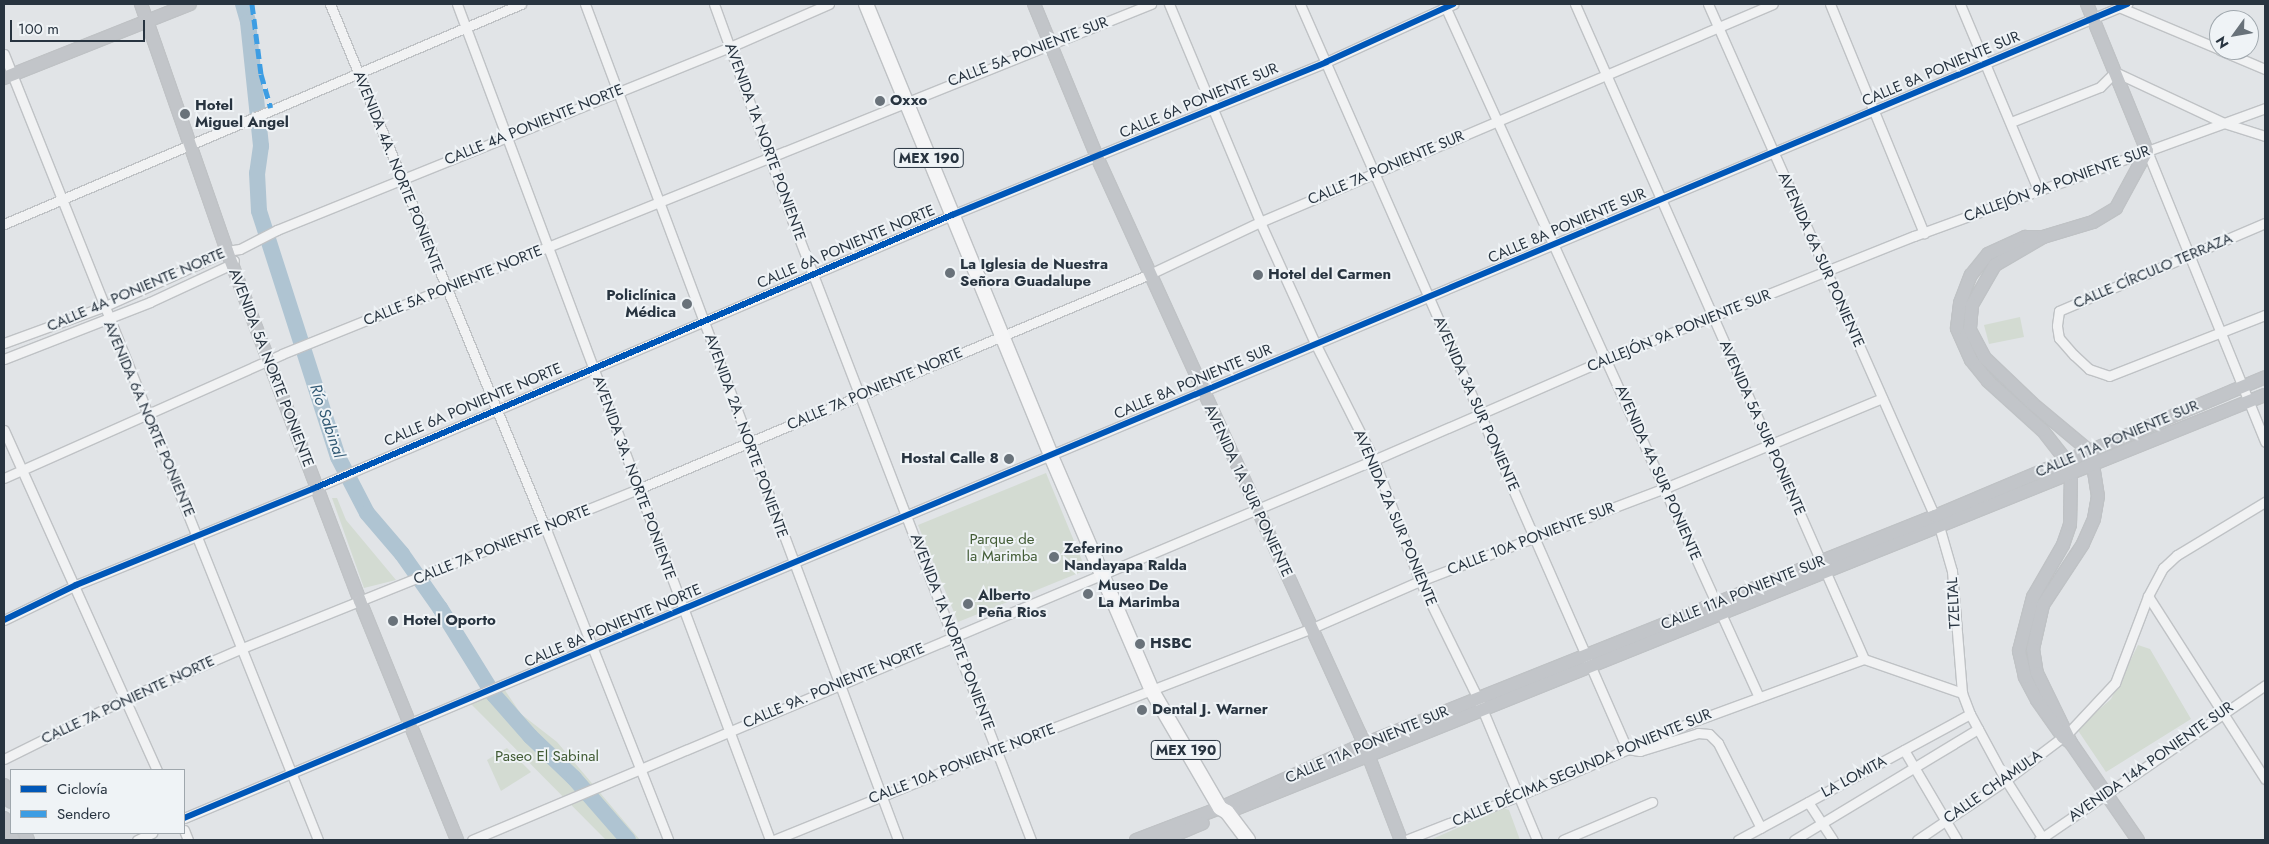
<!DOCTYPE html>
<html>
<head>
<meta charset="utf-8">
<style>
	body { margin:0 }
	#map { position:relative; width:2269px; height:844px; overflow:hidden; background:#e1e4e7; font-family:Jost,sans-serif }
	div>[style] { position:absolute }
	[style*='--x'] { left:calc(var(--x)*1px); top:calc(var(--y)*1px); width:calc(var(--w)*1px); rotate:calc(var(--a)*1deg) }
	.green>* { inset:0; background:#d3dbd2 }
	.river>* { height:16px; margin:-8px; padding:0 8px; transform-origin:8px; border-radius:8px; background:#afc4d2 }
	.roads { filter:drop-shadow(1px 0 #bfc2c5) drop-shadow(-1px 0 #bfc2c5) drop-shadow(0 1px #bfc2c5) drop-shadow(0 -1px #bfc2c5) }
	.street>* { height:9px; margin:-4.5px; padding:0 4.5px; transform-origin:4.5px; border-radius:4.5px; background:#f1f2f3 }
	.secondary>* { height:12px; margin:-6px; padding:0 6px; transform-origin:6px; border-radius:6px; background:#c2c5c9 }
	.primary>* { height:14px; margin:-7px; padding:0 7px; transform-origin:7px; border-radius:7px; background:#f5f5f6 }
	.quiet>* { height:5px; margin-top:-2.5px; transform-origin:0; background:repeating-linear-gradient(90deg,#3d9de3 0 10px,transparent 0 15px) }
	.cycleway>* { height:6px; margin:-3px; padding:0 3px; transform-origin:3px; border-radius:3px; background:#0057b8 }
	.dots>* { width:14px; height:14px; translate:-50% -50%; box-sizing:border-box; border:2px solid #eff3f6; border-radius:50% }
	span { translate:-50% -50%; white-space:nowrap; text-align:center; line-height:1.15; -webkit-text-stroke:4px #eff3f6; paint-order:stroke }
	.shield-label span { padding:1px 4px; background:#eff3f6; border:1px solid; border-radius:4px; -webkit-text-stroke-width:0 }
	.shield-label { font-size:14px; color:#283440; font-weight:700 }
	.street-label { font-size:15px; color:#283440 }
	.poi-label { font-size:15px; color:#283440; font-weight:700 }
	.left { translate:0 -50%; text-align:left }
	.right { translate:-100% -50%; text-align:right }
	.park-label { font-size:15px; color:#425c35 }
	.water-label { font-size:16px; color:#315974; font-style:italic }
	.frame { position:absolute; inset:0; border:5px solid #283440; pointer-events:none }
	.legend { position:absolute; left:10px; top:769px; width:175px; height:65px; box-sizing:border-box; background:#eff3f6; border:1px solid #9fa7ad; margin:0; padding:6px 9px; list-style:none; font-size:15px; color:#283440 }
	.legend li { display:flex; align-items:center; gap:10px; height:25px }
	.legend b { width:25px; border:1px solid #9fa7ad }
	.north { position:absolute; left:2209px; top:10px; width:50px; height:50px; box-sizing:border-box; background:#eff3f6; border:1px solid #9fa7ad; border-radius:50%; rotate:238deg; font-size:14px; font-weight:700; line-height:20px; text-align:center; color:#283440 }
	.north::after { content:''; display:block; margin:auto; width:18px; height:22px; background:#69727a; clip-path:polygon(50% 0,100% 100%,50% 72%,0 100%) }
	.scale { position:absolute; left:10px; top:20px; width:135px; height:22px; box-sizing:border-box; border:2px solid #283440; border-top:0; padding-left:6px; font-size:15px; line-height:18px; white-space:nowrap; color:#283440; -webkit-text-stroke:4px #eff3f6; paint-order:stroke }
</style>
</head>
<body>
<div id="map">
	<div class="green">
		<i style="clip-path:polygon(2020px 317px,2024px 337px,1989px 344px,1984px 325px)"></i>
		<i style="clip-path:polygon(1046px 473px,1086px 570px,958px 622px,918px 525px)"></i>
		<i style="clip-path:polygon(332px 498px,337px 498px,346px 520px,396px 580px,364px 588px)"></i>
		<i style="clip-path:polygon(2138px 645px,2150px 649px,2191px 719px,2106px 772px,2077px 729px,2111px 699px)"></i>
		<i style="clip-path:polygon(502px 686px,521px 714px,557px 742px,640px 840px,606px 840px,468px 701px)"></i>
		<i style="clip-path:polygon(507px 748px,531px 772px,501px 791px,487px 760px)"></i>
		<i style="clip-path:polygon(1503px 808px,1509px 810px,1520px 840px,1430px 840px)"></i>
	</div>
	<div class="river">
		<i style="--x:243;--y:4;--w:19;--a:74"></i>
		<i style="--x:248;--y:22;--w:125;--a:84"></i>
		<i style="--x:261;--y:146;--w:27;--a:98"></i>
		<i style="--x:257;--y:173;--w:38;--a:87"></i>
		<i style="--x:259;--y:211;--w:258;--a:72.2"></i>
		<i style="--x:338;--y:457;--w:63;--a:62.6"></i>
		<i style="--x:367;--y:513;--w:54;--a:49.5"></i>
		<i style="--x:402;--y:554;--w:66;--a:54.9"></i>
		<i style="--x:440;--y:608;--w:102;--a:58.2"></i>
		<i style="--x:494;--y:695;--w:55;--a:48.7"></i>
		<i style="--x:530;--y:736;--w:61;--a:43.7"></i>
		<i style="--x:574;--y:778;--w:82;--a:48.9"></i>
	</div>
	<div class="roads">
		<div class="street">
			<i style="--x:330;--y:4;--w:565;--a:67.65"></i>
			<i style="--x:545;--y:527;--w:336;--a:68.5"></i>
			<i style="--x:457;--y:4;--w:893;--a:69.47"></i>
			<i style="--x:585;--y:4;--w:893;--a:69.47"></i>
			<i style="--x:714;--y:4;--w:230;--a:70.1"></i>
			<i style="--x:792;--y:220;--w:664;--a:68.92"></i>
			<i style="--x:1169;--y:4;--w:236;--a:67.3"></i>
			<i style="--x:1260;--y:222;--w:133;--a:65.6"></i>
			<i style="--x:1315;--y:343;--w:131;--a:63.2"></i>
			<i style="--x:1374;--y:460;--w:129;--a:69.2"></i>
			<i style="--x:1420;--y:581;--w:131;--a:63.8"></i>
			<i style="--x:1478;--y:699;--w:153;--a:67.3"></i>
			<i style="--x:1300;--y:4;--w:814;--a:66.3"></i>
			<i style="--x:1627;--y:749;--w:13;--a:9"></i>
			<i style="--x:1640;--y:751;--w:61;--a:-17.2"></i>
			<i style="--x:1698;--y:733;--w:11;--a:5"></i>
			<i style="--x:1709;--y:734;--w:13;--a:45"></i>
			<i style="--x:1718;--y:743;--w:95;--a:63.2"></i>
			<i style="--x:1444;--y:4;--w:761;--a:65.56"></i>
			<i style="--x:1575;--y:4;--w:716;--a:66.19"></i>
			<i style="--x:1708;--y:4;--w:571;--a:66.13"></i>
			<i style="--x:1939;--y:526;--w:47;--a:73.9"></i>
			<i style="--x:1952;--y:571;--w:122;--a:85.3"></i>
			<i style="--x:1962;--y:693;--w:22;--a:69"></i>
			<i style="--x:1970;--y:714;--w:72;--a:61.6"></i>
			<i style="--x:2004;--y:777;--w:71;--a:57.7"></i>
			<i style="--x:1830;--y:4;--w:248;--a:67.7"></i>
			<i style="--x:1960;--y:4;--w:202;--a:67.2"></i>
			<i style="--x:2119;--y:7;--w:108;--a:22.8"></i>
			<i style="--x:2220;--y:50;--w:49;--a:22.9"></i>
			<i style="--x:4;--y:54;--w:846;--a:68.22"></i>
			<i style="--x:2011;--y:122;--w:96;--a:-21.5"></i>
			<i style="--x:2100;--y:87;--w:21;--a:-45"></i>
			<i style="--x:2115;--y:72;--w:120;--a:25.1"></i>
			<i style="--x:2224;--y:123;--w:43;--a:17.6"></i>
			<i style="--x:2147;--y:151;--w:314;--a:67.9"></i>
			<i style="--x:2265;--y:223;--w:224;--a:156.9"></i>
			<i style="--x:2059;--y:311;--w:15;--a:98"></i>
			<i style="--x:2057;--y:326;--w:12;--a:81"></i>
			<i style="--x:2059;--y:338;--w:23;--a:49"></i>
			<i style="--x:2074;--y:355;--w:21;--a:43"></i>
			<i style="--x:2089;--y:369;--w:21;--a:19"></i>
			<i style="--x:2109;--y:376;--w:168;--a:-21.4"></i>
			<i style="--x:4;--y:224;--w:562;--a:-23.05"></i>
			<i style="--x:4;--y:343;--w:105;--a:-20"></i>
			<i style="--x:103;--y:307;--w:136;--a:-24.3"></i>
			<i style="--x:227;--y:251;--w:13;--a:-9"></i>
			<i style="--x:240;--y:249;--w:42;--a:-27.2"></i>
			<i style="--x:277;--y:230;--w:489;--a:-22"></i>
			<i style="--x:730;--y:47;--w:108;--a:-23.5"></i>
			<i style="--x:4;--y:359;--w:157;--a:-21.3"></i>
			<i style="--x:150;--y:302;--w:90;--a:-24.9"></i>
			<i style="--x:232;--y:264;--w:4;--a:-63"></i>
			<i style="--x:4;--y:430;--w:373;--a:65.8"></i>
			<i style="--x:4;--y:478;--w:304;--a:-24"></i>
			<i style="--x:282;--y:354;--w:937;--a:-21.94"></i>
			<i style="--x:2148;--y:596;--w:217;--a:57.4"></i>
			<i style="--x:4;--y:620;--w:80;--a:-25.9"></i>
			<i style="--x:76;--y:585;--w:260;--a:-22.1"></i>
			<i style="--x:317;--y:487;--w:691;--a:-23.19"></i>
			<i style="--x:952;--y:215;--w:404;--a:-22.2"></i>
			<i style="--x:1326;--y:62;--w:140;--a:-24.5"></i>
			<i style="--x:1904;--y:750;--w:104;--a:59.5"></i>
			<i style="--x:4;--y:759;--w:135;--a:-26.4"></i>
			<i style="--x:125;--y:699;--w:125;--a:-23.5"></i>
			<i style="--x:240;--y:649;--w:429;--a:-21.9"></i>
			<i style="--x:638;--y:489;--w:555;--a:-22.78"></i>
			<i style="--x:1150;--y:274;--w:122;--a:-25.3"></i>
			<i style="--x:1260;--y:222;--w:557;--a:-23.02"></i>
			<i style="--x:1808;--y:802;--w:45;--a:56.7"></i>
			<i style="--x:184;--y:818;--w:2107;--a:-22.73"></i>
			<i style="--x:184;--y:830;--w:11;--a:68"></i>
			<i style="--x:137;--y:840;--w:17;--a:-25"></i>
			<i style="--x:472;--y:840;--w:979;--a:-22.85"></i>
			<i style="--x:1374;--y:460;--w:253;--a:-23.5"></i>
			<i style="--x:1606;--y:359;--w:332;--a:-21.8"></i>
			<i style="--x:1914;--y:236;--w:374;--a:-20"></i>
			<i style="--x:774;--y:840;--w:240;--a:-22.1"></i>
			<i style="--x:996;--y:750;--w:337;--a:-21.1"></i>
			<i style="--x:1310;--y:629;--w:120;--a:-23.6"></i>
			<i style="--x:1420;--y:581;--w:262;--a:-20.8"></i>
			<i style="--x:1665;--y:488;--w:235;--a:-22.5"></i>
			<i style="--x:1406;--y:840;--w:120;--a:-21.4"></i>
			<i style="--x:1518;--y:796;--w:186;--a:-23.1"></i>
			<i style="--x:1689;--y:723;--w:186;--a:-20.1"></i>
			<i style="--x:1864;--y:659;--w:104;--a:19.1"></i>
			<i style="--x:1563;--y:840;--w:97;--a:-23.1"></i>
			<i style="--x:1738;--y:840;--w:264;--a:-28.5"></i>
			<i style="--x:1794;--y:840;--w:215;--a:-31.1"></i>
			<i style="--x:1917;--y:840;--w:107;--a:-34"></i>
			<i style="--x:2006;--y:780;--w:78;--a:-37.2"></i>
			<i style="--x:2068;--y:733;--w:69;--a:-46.8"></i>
			<i style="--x:2115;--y:683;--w:93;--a:-69.2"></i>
			<i style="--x:2148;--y:596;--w:32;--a:-62"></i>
			<i style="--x:2163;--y:568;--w:19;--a:-43"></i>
			<i style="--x:2177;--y:555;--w:103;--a:-31.1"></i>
			<i style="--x:2039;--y:840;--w:274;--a:-34.4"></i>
		</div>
		<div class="secondary">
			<i style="--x:141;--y:4;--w:262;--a:70.8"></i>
			<i style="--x:227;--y:251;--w:374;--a:69.2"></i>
			<i style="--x:360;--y:601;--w:258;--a:67.9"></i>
			<i style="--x:1034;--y:4;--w:165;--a:67.6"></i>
			<i style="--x:1097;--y:157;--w:634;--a:65.5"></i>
			<i style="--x:1360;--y:734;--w:114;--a:68.9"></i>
			<i style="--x:4;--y:78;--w:200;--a:-21.7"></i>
			<i style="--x:2043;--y:237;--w:56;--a:149.7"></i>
			<i style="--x:1995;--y:265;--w:46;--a:119.9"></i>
			<i style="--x:1972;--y:305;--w:25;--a:95"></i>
			<i style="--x:1970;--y:330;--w:32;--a:62"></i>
			<i style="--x:1985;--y:358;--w:66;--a:43.8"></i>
			<i style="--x:2033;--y:404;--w:72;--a:39.9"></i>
			<i style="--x:2088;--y:450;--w:16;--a:72"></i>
			<i style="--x:2093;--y:465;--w:31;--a:81"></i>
			<i style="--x:2098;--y:496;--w:23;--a:100"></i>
			<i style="--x:2094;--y:519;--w:27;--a:114"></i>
			<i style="--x:2083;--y:544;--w:73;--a:123.3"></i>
			<i style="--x:2043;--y:605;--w:45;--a:102.8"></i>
			<i style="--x:2033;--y:649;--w:24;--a:81"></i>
			<i style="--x:2037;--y:673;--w:78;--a:64.1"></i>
			<i style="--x:2071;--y:743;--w:118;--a:55.4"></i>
			<i style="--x:2071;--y:743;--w:10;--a:-143"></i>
			<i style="--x:2063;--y:737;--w:45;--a:-125.1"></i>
			<i style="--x:2037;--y:700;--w:26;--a:-118"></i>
			<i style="--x:2025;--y:677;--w:27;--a:-103"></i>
			<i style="--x:2019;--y:651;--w:56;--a:-75.5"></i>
			<i style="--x:2033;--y:597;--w:60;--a:-60"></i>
			<i style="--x:2063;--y:545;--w:21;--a:-71"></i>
			<i style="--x:2070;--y:525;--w:51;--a:-88.9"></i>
			<i style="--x:2071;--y:474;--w:16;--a:-112"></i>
			<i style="--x:2065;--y:459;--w:37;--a:-128"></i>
			<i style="--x:2042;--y:430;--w:73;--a:-137.8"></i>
			<i style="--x:1988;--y:381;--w:27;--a:-129"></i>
			<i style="--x:1971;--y:360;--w:35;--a:-114"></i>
			<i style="--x:1957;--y:328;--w:25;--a:-83"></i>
			<i style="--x:1960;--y:303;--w:30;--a:-69"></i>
			<i style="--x:1971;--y:275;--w:27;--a:-51"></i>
			<i style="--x:1988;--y:254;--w:41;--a:-24.7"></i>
			<i style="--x:2025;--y:237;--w:18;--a:0"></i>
			<i style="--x:2043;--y:237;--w:52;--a:-16.7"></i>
			<i style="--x:2093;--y:222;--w:27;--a:-31"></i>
			<i style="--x:2116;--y:208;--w:65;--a:-61.5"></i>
			<i style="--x:2147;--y:151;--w:159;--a:-112.2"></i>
			<i style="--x:4;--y:785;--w:18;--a:68"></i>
			<i style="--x:1238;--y:808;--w:1107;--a:-21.91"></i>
			<i style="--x:4;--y:818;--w:24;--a:68"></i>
			<i style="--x:25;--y:833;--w:8;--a:67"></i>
			<i style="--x:1136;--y:840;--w:90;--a:-20.9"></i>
			<i style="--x:1220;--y:808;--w:158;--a:-24"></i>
			<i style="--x:1364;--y:744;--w:615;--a:-21.77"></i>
			<i style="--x:1935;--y:516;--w:358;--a:-22.8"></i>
			<i style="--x:1163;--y:840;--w:43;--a:-23"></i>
		</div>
		<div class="primary">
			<i style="--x:866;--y:4;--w:488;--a:67.7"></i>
			<i style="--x:1051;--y:456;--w:256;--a:66.7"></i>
			<i style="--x:1152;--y:691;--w:135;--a:59.8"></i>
			<i style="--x:1220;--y:808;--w:8;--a:30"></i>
			<i style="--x:1227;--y:812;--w:35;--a:53"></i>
		</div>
	</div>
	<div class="quiet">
		<i style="--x:252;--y:4;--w:71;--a:82.7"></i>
		<i style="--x:261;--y:74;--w:35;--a:74"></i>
	</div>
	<div class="cycleway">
		<i style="--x:4;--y:620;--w:80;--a:-25.9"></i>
		<i style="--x:76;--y:585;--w:260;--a:-22.1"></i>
		<i style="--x:317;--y:487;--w:691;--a:-23.19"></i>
		<i style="--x:952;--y:215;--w:404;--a:-22.2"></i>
		<i style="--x:1326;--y:62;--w:140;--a:-24.5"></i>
		<i style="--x:184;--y:818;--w:2107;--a:-22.73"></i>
	</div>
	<div class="dots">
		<i style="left:880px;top:101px;background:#69727a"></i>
		<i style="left:185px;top:114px;background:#69727a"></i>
		<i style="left:950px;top:273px;background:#69727a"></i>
		<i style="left:1258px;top:275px;background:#69727a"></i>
		<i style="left:687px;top:304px;background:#69727a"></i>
		<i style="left:1009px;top:459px;background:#69727a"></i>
		<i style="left:1054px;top:557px;background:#69727a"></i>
		<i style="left:1088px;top:594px;background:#69727a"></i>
		<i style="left:968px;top:604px;background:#69727a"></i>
		<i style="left:393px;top:621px;background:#69727a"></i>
		<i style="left:1140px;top:644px;background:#69727a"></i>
		<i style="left:1142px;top:710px;background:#69727a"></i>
	</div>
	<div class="shield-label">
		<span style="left:929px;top:158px">MEX 190</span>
		<span style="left:1186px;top:750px">MEX 190</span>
	</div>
	<div class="street-label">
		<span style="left:1028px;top:52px;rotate:-21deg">CALLE 5A PONIENTE SUR</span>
		<span style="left:1941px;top:69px;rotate:-23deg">CALLE 8A PONIENTE SUR</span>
		<span style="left:1199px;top:101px;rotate:-23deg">CALLE 6A PONIENTE SUR</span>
		<span style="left:534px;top:125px;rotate:-22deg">CALLE 4A PONIENTE NORTE</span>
		<span style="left:765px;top:142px;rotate:70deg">AVENIDA 1A NORTE PONIENTE</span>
		<span style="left:1386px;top:168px;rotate:-23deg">CALLE 7A PONIENTE SUR</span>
		<span style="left:398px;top:172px;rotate:68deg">AVENIDA 4A. NORTE PONIENTE</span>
		<span style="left:2057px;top:184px;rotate:-20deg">CALLEJÓN 9A PONIENTE SUR</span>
		<span style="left:1567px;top:226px;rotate:-23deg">CALLE 8A PONIENTE SUR</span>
		<span style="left:846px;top:247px;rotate:-23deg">CALLE 6A PONIENTE NORTE</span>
		<span style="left:1821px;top:260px;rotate:66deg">AVENIDA 6A SUR PONIENTE</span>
		<span style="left:2153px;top:271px;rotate:-23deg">CALLE CÍRCULO TERRAZA</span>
		<span style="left:453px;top:286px;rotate:-22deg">CALLE 5A PONIENTE NORTE</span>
		<span style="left:136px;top:290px;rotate:-23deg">CALLE 4A PONIENTE NORTE</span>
		<span style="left:1679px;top:331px;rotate:-22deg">CALLEJÓN 9A PONIENTE SUR</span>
		<span style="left:271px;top:368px;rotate:69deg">AVENIDA 5A NORTE PONIENTE</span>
		<span style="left:1193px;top:382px;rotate:-23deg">CALLE 8A PONIENTE SUR</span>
		<span style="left:875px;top:389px;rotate:-23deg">CALLE 7A PONIENTE NORTE</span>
		<span style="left:1476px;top:404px;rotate:66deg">AVENIDA 3A SUR PONIENTE</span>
		<span style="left:473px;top:405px;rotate:-23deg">CALLE 6A PONIENTE NORTE</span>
		<span style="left:149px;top:419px;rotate:67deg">AVENIDA 6A NORTE PONIENTE</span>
		<span style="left:1762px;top:428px;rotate:66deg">AVENIDA 5A SUR PONIENTE</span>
		<span style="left:746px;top:436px;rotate:70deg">AVENIDA 2A. NORTE PONIENTE</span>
		<span style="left:2117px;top:439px;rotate:-23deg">CALLE 11A PONIENTE SUR</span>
		<span style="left:1658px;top:473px;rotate:66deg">AVENIDA 4A SUR PONIENTE</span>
		<span style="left:634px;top:478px;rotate:70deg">AVENIDA 3A. NORTE PONIENTE</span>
		<span style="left:1248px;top:491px;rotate:65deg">AVENIDA 1A SUR PONIENTE</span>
		<span style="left:1395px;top:518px;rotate:67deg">AVENIDA 2A SUR PONIENTE</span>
		<span style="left:1531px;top:539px;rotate:-21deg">CALLE 10A PONIENTE SUR</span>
		<span style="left:502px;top:545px;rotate:-22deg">CALLE 7A PONIENTE NORTE</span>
		<span style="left:1743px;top:593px;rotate:-22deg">CALLE 11A PONIENTE SUR</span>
		<span style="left:1954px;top:603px;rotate:-93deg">TZELTAL</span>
		<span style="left:613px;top:626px;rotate:-23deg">CALLE 8A PONIENTE NORTE</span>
		<span style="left:952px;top:632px;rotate:69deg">AVENIDA 1A NORTE PONIENTE</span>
		<span style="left:834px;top:686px;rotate:-23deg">CALLE 9A. PONIENTE NORTE</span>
		<span style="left:128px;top:700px;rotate:-25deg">CALLE 7A PONIENTE NORTE</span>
		<span style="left:1367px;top:745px;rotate:-23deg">CALLE 11A PONIENTE SUR</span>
		<span style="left:2151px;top:762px;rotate:-35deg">AVENIDA 14A PONIENTE SUR</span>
		<span style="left:962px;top:764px;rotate:-21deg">CALLE 10A PONIENTE NORTE</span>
		<span style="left:1582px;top:768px;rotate:-23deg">CALLE DÉCIMA SEGUNDA PONIENTE SUR</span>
		<span style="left:1854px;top:777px;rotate:-28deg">LA LOMITA</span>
		<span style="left:1993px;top:787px;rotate:-35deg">CALLE CHAMULA</span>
	</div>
	<div class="poi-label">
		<span class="left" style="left:890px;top:101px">Oxxo</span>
		<span class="left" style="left:195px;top:114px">Hotel<br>Miguel Angel</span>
		<span class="left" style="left:960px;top:273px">La Iglesia de Nuestra<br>Señora Guadalupe</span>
		<span class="left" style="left:1268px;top:275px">Hotel del Carmen</span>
		<span class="right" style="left:676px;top:304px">Policlínica<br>Médica</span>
		<span class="right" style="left:999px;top:459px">Hostal Calle 8</span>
		<span class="left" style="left:1064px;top:557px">Zeferino<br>Nandayapa Ralda</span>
		<span class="left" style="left:1098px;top:594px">Museo De<br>La Marimba</span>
		<span class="left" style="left:978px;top:604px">Alberto<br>Peña Rios</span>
		<span class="left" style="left:403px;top:621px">Hotel Oporto</span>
		<span class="left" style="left:1150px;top:644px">HSBC</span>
		<span class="left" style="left:1152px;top:710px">Dental J. Warner</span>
	</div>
	<div class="park-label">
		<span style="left:1002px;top:548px">Parque de<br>la Marimba</span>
		<span style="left:547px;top:757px">Paseo El Sabinal</span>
	</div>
	<div class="water-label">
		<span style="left:327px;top:421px;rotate:71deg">Río Sabinal</span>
	</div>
	<div class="frame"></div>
	<ul class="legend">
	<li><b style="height:6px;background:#0057b8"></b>Ciclovía</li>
	<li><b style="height:6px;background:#3d9de3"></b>Sendero</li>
	</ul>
	<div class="north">N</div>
	<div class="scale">100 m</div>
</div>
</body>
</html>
